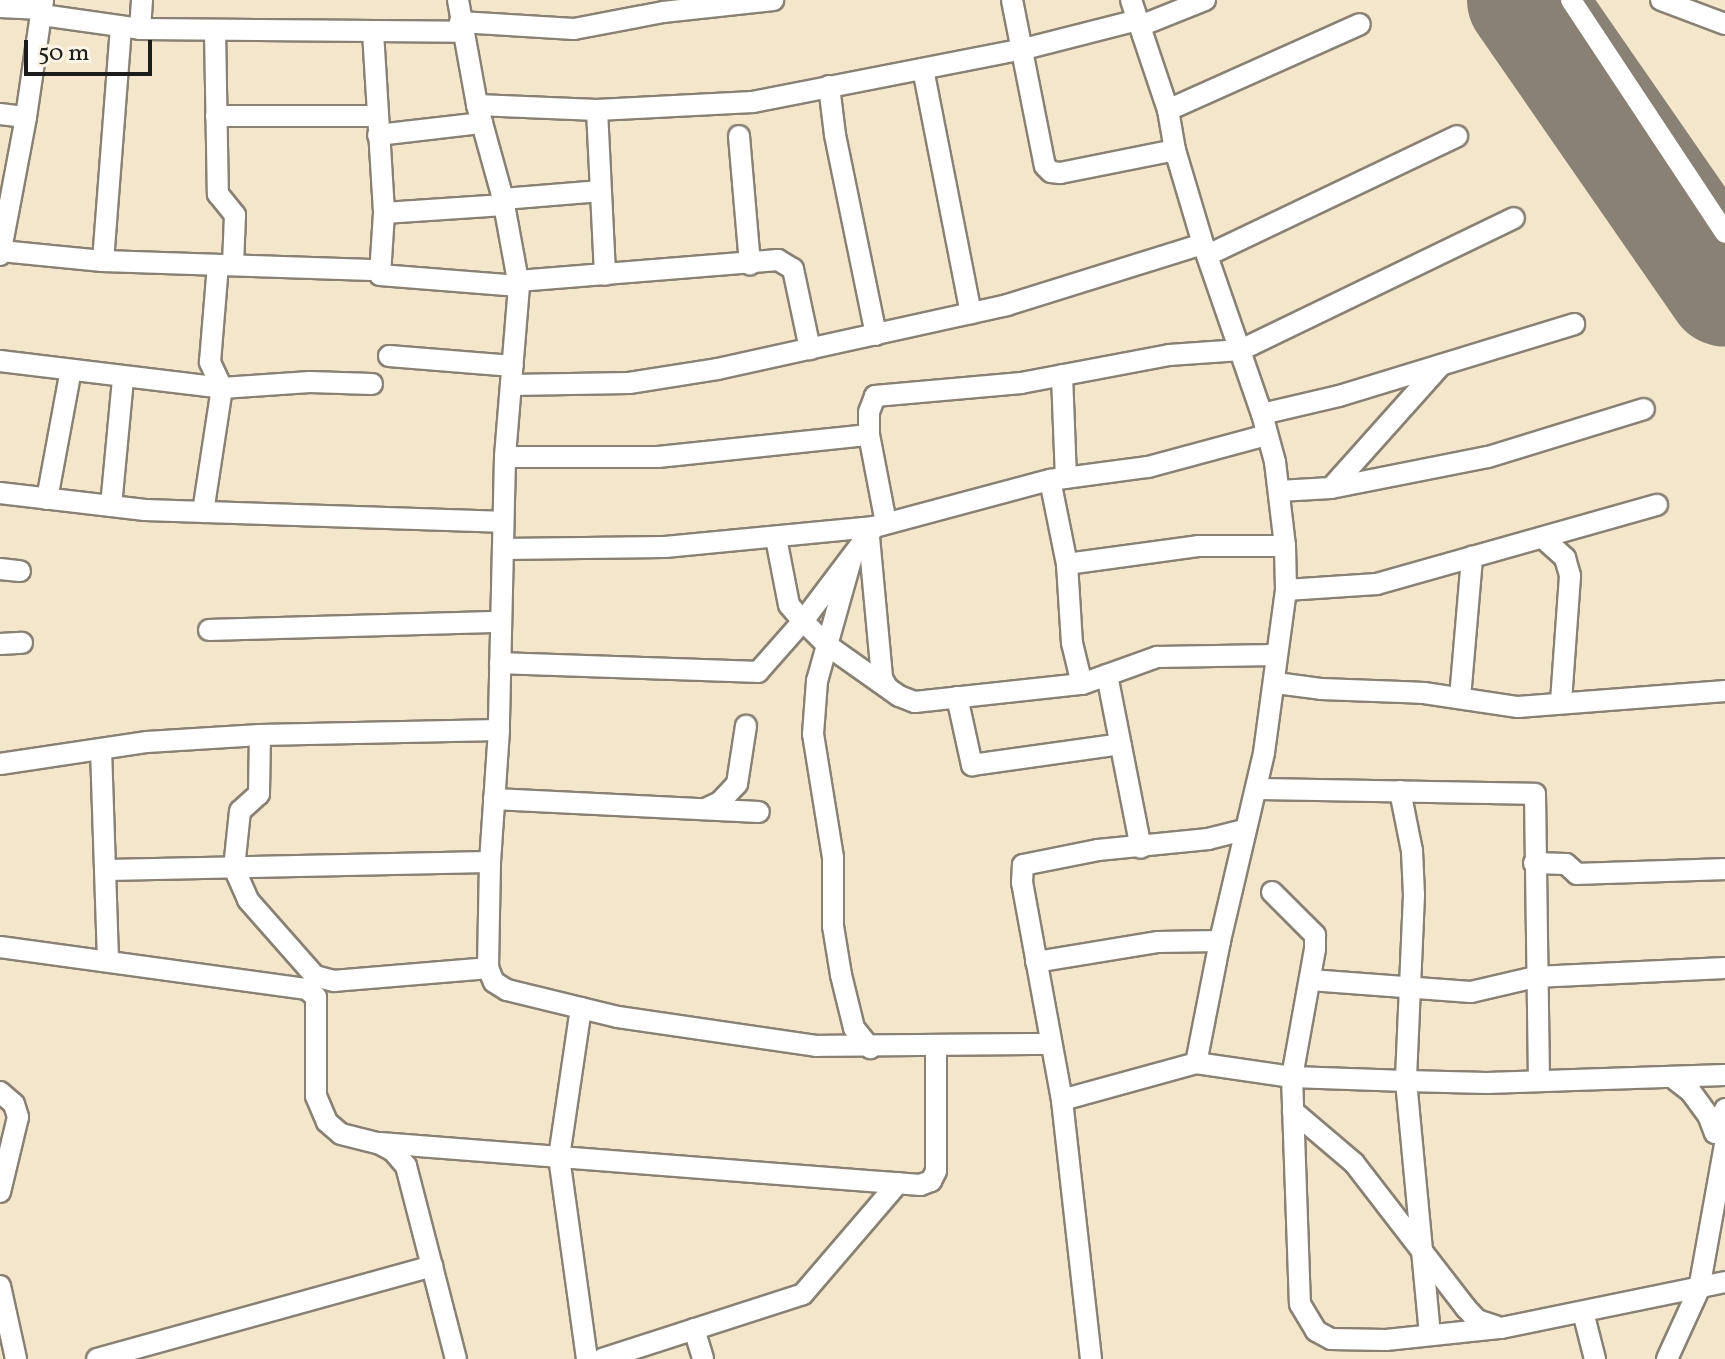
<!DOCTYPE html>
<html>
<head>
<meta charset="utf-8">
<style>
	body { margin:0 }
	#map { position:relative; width:1725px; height:1359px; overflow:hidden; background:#f3e6cb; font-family:Vollkorn,serif }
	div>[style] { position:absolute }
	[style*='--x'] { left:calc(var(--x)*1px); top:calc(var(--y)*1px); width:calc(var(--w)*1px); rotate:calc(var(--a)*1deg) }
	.runway>* { height:116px; margin:-58px; padding:0 58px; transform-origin:58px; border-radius:58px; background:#888174 }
	.roads { filter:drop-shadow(2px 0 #888174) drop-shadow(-2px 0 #888174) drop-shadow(0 2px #888174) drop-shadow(0 -2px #888174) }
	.minor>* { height:20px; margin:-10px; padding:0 10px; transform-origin:10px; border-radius:10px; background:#fff }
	span { translate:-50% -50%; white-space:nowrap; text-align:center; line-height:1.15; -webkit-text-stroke:6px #fcf5e5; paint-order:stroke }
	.scale { position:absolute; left:24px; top:40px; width:128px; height:36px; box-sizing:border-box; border:4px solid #1c1c1c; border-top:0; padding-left:10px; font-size:24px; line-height:28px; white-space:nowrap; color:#1c1c1c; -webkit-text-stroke:6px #fcf5e5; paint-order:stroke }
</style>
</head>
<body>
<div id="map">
	<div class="runway">
		<i style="--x:1525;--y:0;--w:351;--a:55.3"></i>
	</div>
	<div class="roads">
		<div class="minor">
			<i style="--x:458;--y:0;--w:107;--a:79.7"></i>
			<i style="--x:477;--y:105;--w:98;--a:74.5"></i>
			<i style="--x:503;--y:199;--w:88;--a:79.6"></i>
			<i style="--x:519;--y:286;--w:172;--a:94.7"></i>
			<i style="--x:505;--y:457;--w:273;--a:91.3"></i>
			<i style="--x:499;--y:730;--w:132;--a:93.9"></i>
			<i style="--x:490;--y:862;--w:106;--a:91.1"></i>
			<i style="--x:488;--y:968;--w:15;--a:67"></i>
			<i style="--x:494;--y:982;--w:15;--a:32"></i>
			<i style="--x:507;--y:990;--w:114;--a:13.7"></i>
			<i style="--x:618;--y:1017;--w:200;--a:8.3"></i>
			<i style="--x:816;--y:1046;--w:234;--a:-0.5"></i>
			<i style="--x:1012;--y:0;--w:169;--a:78.8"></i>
			<i style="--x:1045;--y:166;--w:8;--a:45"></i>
			<i style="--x:1051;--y:172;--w:9;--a:6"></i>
			<i style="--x:1060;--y:173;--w:117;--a:-11.3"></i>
			<i style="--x:1131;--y:0;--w:116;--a:71.4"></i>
			<i style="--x:1168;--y:110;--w:41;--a:80.1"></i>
			<i style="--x:1175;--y:150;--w:98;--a:73.4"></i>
			<i style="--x:1203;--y:244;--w:180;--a:70.9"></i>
			<i style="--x:1262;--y:414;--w:50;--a:74.8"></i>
			<i style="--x:1275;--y:462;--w:85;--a:83.2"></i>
			<i style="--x:1285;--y:546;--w:44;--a:88.7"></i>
			<i style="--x:1286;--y:590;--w:164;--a:97.7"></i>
			<i style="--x:1264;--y:753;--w:193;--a:103.2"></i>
			<i style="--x:1220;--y:941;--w:124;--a:101.1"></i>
			<i style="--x:1571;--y:0;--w:279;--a:56.5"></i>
			<i style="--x:1661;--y:0;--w:68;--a:20.6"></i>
			<i style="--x:0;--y:7;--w:42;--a:2.7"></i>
			<i style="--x:42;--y:15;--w:99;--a:8.1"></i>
			<i style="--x:140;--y:29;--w:29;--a:-86"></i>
			<i style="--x:460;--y:22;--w:114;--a:3.5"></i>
			<i style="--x:574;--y:29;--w:91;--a:-10.8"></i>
			<i style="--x:663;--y:12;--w:111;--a:-6.2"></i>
			<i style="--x:1140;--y:26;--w:70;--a:-21.8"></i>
			<i style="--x:140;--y:29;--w:323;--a:0.5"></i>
			<i style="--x:215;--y:30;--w:164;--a:89"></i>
			<i style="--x:218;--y:194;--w:27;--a:51"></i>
			<i style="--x:235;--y:215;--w:50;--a:92.3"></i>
			<i style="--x:373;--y:32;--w:181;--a:86.5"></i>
			<i style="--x:384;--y:213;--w:62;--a:93.7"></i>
			<i style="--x:380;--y:275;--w:139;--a:4.5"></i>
			<i style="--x:923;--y:69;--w:249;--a:78.9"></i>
			<i style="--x:829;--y:86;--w:49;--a:83"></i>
			<i style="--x:835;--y:135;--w:204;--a:78.4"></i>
			<i style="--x:477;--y:105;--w:120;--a:2.4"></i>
			<i style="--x:597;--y:110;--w:156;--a:-2.9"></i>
			<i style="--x:753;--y:102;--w:276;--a:-11.1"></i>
			<i style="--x:1024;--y:49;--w:118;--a:-14.3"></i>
			<i style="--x:597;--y:110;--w:165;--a:87.2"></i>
			<i style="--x:1168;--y:110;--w:210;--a:-24.1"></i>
			<i style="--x:0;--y:114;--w:26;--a:7"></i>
			<i style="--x:216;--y:116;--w:161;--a:0"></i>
			<i style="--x:378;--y:135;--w:105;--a:-6.6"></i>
			<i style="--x:739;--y:136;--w:129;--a:85.1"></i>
			<i style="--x:503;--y:199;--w:98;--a:-4.7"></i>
			<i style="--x:384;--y:213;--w:120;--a:-3.8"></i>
			<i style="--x:1;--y:251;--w:102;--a:5.6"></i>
			<i style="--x:103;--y:261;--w:276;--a:1.9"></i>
			<i style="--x:0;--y:255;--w:140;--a:-79.3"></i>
			<i style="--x:26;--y:117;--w:118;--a:-81.7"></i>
			<i style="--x:1208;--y:255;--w:276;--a:-25.5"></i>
			<i style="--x:103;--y:261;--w:235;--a:-85.6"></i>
			<i style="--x:518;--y:281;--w:261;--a:-4.6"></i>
			<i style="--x:778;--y:260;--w:17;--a:31"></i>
			<i style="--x:793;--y:269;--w:82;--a:78"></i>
			<i style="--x:389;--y:356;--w:124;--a:4.6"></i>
			<i style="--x:0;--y:361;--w:224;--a:6.9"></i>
			<i style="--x:222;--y:388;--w:29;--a:-115"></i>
			<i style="--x:210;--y:362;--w:97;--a:-85.3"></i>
			<i style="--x:1062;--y:375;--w:103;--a:87.8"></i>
			<i style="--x:511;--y:385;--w:118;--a:-1"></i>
			<i style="--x:629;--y:383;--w:89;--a:-9"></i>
			<i style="--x:717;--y:369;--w:297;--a:-12.4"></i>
			<i style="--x:1007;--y:305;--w:205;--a:-17.3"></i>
			<i style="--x:1262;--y:414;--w:79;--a:-13.2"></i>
			<i style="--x:1339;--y:396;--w:246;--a:-17"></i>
			<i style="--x:505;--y:457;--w:153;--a:0"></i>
			<i style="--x:658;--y:457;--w:212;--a:-6"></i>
			<i style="--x:1050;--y:480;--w:86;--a:78.6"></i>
			<i style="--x:1067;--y:564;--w:79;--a:86.4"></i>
			<i style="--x:1072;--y:643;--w:42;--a:76.3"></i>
			<i style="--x:1331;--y:488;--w:160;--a:-11.2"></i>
			<i style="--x:1488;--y:457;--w:163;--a:-17.1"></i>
			<i style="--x:1279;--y:491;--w:52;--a:-3.3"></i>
			<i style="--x:1331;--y:488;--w:164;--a:-48.2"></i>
			<i style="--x:0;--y:493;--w:146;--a:6.7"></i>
			<i style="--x:145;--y:510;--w:358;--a:1.9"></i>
			<i style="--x:47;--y:499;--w:131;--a:-79.5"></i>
			<i style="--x:111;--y:506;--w:129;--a:-84.6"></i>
			<i style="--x:203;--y:512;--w:125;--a:-81.3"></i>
			<i style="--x:222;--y:388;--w:88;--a:-3.9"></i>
			<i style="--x:310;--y:382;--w:62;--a:1.8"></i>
			<i style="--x:886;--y:523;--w:90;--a:-100.9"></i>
			<i style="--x:869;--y:435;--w:23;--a:-90"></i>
			<i style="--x:869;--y:412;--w:17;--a:-69"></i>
			<i style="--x:875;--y:396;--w:147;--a:-5.1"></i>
			<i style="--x:1021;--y:383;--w:151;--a:-10.7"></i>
			<i style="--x:1169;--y:355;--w:72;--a:-4"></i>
			<i style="--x:1241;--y:350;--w:303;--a:-25.8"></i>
			<i style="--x:869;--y:537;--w:142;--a:84.7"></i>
			<i style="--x:882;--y:678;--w:10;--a:61"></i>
			<i style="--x:776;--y:538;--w:68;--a:79"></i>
			<i style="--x:789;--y:605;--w:21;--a:49"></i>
			<i style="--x:803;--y:621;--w:34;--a:45"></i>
			<i style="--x:827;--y:645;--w:88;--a:35.3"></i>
			<i style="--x:899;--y:696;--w:17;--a:21"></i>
			<i style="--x:915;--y:702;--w:168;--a:-6.2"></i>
			<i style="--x:1082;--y:684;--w:80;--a:-19.8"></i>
			<i style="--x:1157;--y:657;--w:118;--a:-1"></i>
			<i style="--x:1543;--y:538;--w:30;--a:42"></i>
			<i style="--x:1565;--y:558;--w:19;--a:74"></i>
			<i style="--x:1570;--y:576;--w:127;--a:94.1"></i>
			<i style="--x:503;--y:549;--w:162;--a:-0.7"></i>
			<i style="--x:665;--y:547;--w:210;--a:-5.5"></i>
			<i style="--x:874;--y:527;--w:182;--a:-15"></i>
			<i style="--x:1050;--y:480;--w:99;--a:-7.6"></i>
			<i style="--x:1148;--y:467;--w:123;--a:-15.1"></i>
			<i style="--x:851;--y:560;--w:126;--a:105.7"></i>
			<i style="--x:817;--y:681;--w:53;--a:94.3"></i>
			<i style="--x:813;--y:734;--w:126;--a:80.8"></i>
			<i style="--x:833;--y:858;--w:68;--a:90"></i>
			<i style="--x:833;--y:926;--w:50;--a:80.7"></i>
			<i style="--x:841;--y:975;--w:55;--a:76.2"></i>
			<i style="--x:854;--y:1028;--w:26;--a:51"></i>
			<i style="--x:1067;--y:564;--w:132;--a:-7.8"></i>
			<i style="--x:1198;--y:546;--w:87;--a:0"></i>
			<i style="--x:0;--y:569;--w:20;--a:6"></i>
			<i style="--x:1286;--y:590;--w:91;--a:-3.8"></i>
			<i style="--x:1377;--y:584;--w:291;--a:-15.8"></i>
			<i style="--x:209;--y:630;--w:292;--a:-1.6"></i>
			<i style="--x:0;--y:644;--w:22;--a:-3"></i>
			<i style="--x:500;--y:663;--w:258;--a:2"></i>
			<i style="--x:758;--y:672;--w:68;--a:-48.6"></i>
			<i style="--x:803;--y:621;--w:118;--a:-52.9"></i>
			<i style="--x:1107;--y:675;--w:176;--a:78.9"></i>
			<i style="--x:1276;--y:683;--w:45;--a:7.6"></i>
			<i style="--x:1321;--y:689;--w:103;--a:2.2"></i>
			<i style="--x:1424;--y:693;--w:95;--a:8.5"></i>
			<i style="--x:1518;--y:707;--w:208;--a:-4.4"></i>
			<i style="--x:957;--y:697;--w:70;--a:77.6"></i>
			<i style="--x:972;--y:765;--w:150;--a:-8"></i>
			<i style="--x:1460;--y:698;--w:142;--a:-85.1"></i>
			<i style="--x:260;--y:735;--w:59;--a:91"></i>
			<i style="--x:259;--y:794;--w:25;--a:138"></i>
			<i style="--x:240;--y:811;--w:57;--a:96"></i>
			<i style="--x:234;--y:868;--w:35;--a:66"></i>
			<i style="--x:248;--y:900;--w:101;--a:48.6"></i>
			<i style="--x:315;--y:976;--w:20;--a:15"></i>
			<i style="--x:334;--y:981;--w:155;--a:-4.8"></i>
			<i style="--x:101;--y:749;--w:211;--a:88.1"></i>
			<i style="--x:0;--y:764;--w:149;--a:-8.5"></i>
			<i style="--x:147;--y:742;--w:113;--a:-3.5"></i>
			<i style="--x:260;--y:735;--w:239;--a:-1.2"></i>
			<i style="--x:1256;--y:789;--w:279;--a:1"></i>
			<i style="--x:1535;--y:794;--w:287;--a:89.2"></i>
			<i style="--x:1400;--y:791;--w:61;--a:78.7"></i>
			<i style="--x:1412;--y:851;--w:44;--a:87.4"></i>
			<i style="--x:1414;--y:895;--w:186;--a:92.5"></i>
			<i style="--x:1406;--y:1081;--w:255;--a:84.6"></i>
			<i style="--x:494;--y:799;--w:265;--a:2.8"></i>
			<i style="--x:705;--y:809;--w:17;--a:-25"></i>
			<i style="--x:720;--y:802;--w:25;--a:-47"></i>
			<i style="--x:737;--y:784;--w:59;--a:-81.2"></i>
			<i style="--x:1534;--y:863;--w:32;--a:2"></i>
			<i style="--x:1566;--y:864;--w:15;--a:42"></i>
			<i style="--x:1577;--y:874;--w:148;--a:-1.9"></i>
			<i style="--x:106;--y:870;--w:384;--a:-1.2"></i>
			<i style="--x:1272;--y:892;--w:61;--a:45"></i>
			<i style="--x:1315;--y:935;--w:14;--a:90"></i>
			<i style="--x:1315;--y:949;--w:130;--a:100.2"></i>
			<i style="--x:1292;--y:1077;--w:227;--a:88"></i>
			<i style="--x:1300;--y:1304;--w:31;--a:59"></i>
			<i style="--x:1316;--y:1331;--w:17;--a:28"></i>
			<i style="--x:1331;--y:1339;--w:55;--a:1"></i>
			<i style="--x:1386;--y:1340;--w:116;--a:-6"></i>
			<i style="--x:1501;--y:1328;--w:229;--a:-11.6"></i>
			<i style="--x:0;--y:947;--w:310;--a:7.8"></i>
			<i style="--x:307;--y:989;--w:12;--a:42"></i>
			<i style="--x:316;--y:997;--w:99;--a:90"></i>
			<i style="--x:316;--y:1096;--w:28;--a:67"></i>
			<i style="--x:327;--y:1122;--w:18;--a:41"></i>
			<i style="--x:341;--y:1134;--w:38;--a:14"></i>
			<i style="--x:378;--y:1143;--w:17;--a:28"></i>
			<i style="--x:393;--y:1151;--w:20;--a:49"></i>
			<i style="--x:406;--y:1166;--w:199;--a:75.5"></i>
			<i style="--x:1036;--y:962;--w:124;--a:-9.3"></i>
			<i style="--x:1158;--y:942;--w:62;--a:-0.9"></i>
			<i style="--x:1310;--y:980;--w:161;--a:4.3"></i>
			<i style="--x:1471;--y:992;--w:66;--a:-13.2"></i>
			<i style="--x:1535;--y:977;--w:190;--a:-2.7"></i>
			<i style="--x:581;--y:1008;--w:151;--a:98.4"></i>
			<i style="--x:559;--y:1157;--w:204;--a:82.1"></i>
			<i style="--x:1672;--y:1077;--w:24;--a:38"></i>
			<i style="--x:1691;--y:1092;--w:29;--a:54"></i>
			<i style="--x:1708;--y:1115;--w:19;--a:69"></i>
			<i style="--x:1715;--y:1133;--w:26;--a:-67"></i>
			<i style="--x:0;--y:1092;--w:18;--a:41"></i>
			<i style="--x:14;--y:1104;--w:14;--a:73"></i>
			<i style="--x:18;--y:1117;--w:77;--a:103.5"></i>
			<i style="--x:1062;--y:1100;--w:139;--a:-15.4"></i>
			<i style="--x:1196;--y:1063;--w:97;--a:8.3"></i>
			<i style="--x:1292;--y:1077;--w:114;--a:2"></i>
			<i style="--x:1406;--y:1081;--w:81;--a:1.4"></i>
			<i style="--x:1487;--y:1083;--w:238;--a:-1.9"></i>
			<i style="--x:1293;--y:1111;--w:80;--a:40.4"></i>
			<i style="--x:1354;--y:1163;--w:183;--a:52.3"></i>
			<i style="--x:1466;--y:1308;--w:16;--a:47"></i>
			<i style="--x:1477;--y:1320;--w:20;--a:18"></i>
			<i style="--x:380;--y:1143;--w:542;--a:4.45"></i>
			<i style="--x:920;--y:1185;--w:12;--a:-20"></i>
			<i style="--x:931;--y:1181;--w:11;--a:-63"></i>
			<i style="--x:936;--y:1171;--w:124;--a:-90"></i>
			<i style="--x:0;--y:1286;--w:75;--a:77.6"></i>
			<i style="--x:1583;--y:1312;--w:49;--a:75.7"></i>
			<i style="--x:694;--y:1329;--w:31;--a:73"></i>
			<i style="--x:97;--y:1359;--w:348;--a:-15.5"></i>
			<i style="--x:602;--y:1359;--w:211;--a:-17.9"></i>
			<i style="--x:803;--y:1294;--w:146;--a:-49.4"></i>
			<i style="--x:1091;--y:1359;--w:261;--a:-96.4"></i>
			<i style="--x:1062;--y:1100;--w:221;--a:-100.4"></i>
			<i style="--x:1022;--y:883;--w:18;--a:-87"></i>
			<i style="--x:1023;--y:865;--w:76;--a:-11.3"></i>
			<i style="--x:1098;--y:850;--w:111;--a:-5.7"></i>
			<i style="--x:1208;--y:839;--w:37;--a:-14"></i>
			<i style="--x:1667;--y:1359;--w:77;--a:-65.4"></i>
			<i style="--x:1699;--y:1289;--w:146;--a:-79.8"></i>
		</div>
	</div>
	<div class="scale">50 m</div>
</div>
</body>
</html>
